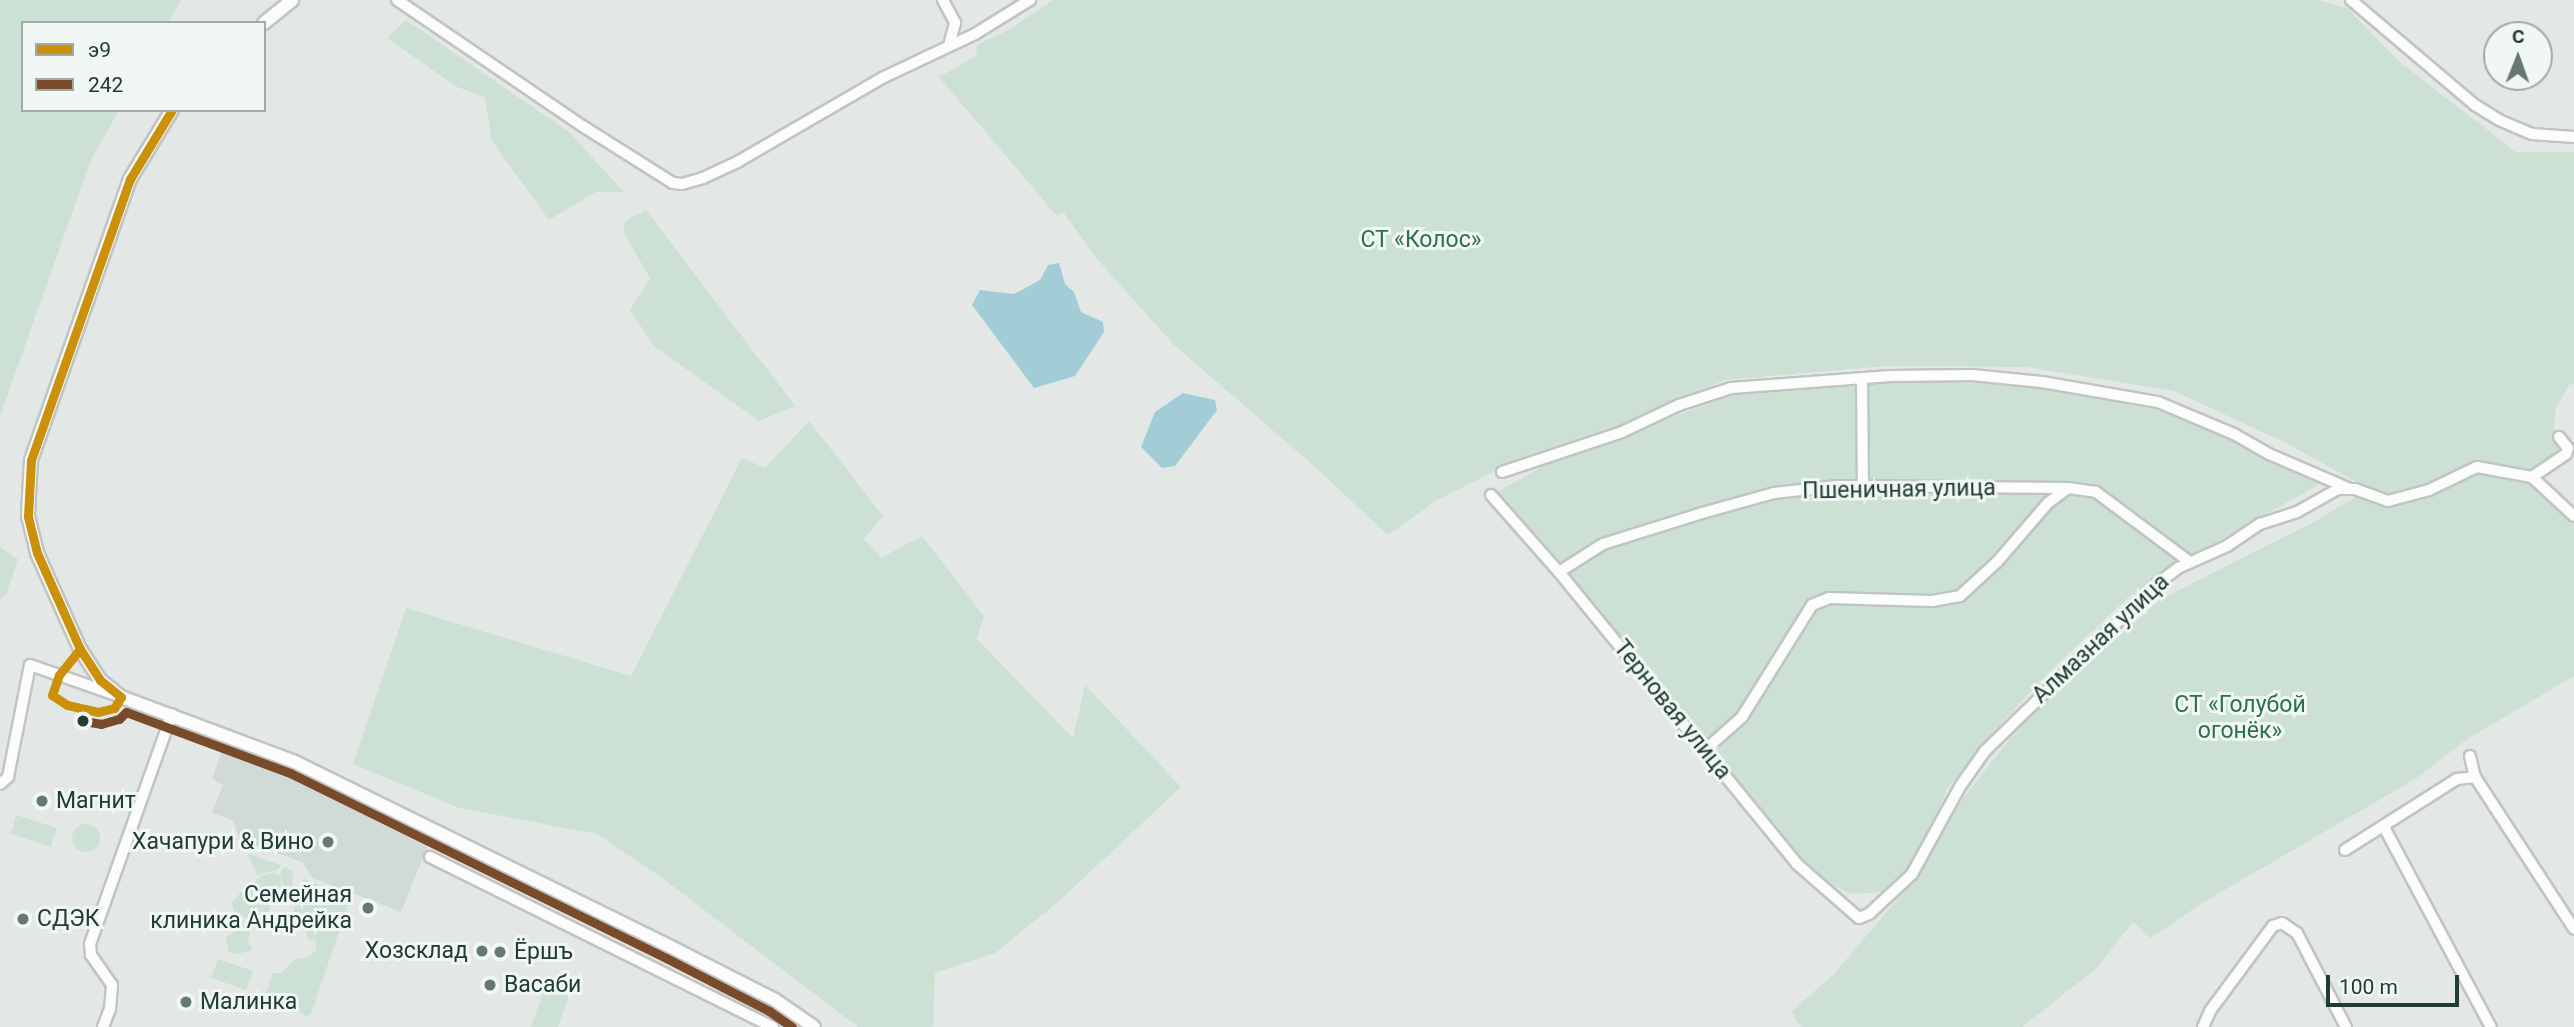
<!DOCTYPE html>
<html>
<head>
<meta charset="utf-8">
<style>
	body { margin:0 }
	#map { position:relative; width:2574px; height:1027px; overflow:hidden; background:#e3e8e6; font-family:Roboto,sans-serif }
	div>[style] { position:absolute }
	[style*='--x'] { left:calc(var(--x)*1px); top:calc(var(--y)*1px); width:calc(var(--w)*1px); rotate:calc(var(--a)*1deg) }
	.built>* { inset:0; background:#d0dad6 }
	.green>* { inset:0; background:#cce1d3 }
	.round { border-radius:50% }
	.water>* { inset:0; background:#a3cdd6 }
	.roads { filter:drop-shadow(2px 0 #c0c5c3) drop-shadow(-2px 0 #c0c5c3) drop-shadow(0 2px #c0c5c3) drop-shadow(0 -2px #c0c5c3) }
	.minor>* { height:10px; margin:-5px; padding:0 5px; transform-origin:5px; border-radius:5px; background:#fbfcfb }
	.tertiary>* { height:12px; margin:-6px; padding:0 6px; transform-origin:6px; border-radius:6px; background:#fbfcfb }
	.bus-1>* { height:9px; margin:-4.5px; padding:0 4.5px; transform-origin:4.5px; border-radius:4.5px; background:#cc910b }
	.bus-2>* { height:9px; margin:-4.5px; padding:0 4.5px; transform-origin:4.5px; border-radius:4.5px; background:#7a4b2a }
	.dots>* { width:19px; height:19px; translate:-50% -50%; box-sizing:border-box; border:4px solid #f0f7f4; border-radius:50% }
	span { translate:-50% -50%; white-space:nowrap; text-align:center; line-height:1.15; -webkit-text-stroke:6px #f0f7f4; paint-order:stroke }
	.park-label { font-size:23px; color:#2c7149 }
	.street-label { font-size:23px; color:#213b35 }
	.poi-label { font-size:23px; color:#213b35 }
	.left { translate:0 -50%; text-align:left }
	.right { translate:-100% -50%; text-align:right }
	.legend { position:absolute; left:21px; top:21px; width:245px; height:91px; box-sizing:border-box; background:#f0f7f4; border:2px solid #9daca8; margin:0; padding:9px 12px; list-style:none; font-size:21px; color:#213b35 }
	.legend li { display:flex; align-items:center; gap:14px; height:35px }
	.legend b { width:35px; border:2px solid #9daca8 }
	.north { position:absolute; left:2483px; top:21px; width:70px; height:70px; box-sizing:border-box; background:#f0f7f4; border:2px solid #9daca8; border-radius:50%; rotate:1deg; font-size:19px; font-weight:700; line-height:28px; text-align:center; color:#213b35 }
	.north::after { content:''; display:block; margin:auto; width:24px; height:32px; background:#657873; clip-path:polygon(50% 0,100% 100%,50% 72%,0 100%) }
	.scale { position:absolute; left:2326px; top:975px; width:133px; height:32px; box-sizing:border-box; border:4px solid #213b35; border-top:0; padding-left:9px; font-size:21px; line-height:24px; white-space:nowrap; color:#213b35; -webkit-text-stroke:5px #f0f7f4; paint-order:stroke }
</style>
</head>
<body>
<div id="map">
	<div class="built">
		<i style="clip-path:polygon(225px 742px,431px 838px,401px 912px,313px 878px,302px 862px,240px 840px,233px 821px,212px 812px,223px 785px,212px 779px)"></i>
	</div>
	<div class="green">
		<i style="clip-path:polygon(0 0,181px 0,168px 23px,23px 23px,23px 110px,119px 110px,91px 160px,0 416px)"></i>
		<i style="clip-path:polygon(1053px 0,2318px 0,2347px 8px,2401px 63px,2516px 152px,2574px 152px,2574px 384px,2569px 385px,2556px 408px,2554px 427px,2559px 453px,2530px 472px,2479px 463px,2422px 488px,2380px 495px,2288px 444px,2174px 391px,2026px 367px,1886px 366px,1725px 380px,1618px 427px,1521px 458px,1437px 500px,1388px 535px,1314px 466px,1174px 345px,1097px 259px,1064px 213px,1056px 215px,939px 77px,976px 56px,977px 46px,981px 43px,1012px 28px)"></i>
		<i style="clip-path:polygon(406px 20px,568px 131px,624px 192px,596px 192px,549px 220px,492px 141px,485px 97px,457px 87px,387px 38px)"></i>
		<i style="clip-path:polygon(646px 210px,795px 406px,759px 421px,654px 346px,630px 310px,650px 278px,623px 232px,625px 221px)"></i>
		<i style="clip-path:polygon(1912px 379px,2007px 380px,2181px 415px,2320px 484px,2161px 573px,2131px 595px,2050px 671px,1986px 740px,1947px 789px,1925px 847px,1900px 881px,1882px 892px,1850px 894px,1797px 864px,1491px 495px,1549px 463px,1732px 395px,1794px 385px)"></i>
		<i style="clip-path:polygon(809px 421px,883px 516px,864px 539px,881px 558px,922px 536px,984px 616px,977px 639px,1073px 738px,1085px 685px,1181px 787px,1058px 902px,995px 953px,935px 973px,933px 1027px,858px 1027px,658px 875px,597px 834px,459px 808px,353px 764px,406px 608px,631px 676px,742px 458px,765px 468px)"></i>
		<i style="clip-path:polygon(2483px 469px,2530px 481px,2574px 519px,2574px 676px,2469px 738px,2415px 779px,2204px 902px,2151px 938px,2133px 922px,2097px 968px,2022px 1027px,1804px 1027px,1796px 1021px,1792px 1011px,1834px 974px,1916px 877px,1964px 797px,2009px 740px,2041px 705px,2161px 599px,2316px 521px,2357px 496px,2384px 507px,2429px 493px)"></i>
		<i style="clip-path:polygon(0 547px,18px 559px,6px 595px,0 600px)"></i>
		<i style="clip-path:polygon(16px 815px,57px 828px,51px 847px,11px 834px)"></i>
		<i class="round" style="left:72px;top:824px;width:28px;height:28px"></i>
		<i style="clip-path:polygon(248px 854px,281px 865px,277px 870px,257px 875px)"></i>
		<i style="clip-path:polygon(285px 867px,293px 872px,292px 886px,280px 905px,274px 904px,283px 885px,280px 872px)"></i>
		<i style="clip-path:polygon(275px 873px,280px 876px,281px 884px,275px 896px,264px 903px,253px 901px,249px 893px,252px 884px,262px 875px)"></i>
		<i style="clip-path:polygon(304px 879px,346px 895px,348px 905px,311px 1014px,306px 1016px,283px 1003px,276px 1005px,266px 1001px,265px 996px,273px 973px,281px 973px,296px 958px,306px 958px,317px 950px,315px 941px,308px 939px,304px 925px,292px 915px)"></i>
		<i style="clip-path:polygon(241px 892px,245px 892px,255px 905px,269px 904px,270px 910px,258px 921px,235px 914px,232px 903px)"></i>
		<i style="clip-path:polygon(245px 925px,251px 929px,248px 941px,252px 950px,238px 954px,229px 952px,226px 937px)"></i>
		<i style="clip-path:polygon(218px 959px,253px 971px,246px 990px,211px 978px)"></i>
		<i style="clip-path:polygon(549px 976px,573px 984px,558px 1027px,531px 1027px)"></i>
	</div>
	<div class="water">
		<i style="clip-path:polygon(1059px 263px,1065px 284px,1074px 292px,1081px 312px,1103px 322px,1104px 332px,1075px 376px,1034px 388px,972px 305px,980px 290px,1014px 294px,1040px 280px,1048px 265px)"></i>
		<i style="clip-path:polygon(1183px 393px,1215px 400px,1217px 410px,1175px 466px,1162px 468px,1141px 447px,1155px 412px)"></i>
	</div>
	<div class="roads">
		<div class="minor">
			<i style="--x:397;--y:0;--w:226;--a:34.2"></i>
			<i style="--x:584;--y:127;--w:105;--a:32.2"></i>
			<i style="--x:673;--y:183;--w:9;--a:6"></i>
			<i style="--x:682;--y:184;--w:22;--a:-16"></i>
			<i style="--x:703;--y:178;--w:40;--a:-25"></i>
			<i style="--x:739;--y:161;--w:165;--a:-30.1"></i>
			<i style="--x:882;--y:78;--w:103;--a:-25.3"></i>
			<i style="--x:975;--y:34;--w:65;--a:-31.7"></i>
			<i style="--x:943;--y:0;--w:26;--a:62"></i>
			<i style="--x:955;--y:23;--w:23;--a:105"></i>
			<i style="--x:2351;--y:0;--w:162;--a:40.3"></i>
			<i style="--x:2475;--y:105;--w:28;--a:32"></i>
			<i style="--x:2499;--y:120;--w:36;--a:23"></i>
			<i style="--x:2532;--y:134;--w:42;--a:4.1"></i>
			<i style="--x:1862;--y:378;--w:109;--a:89.5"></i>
			<i style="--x:2559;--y:437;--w:14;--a:51"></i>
			<i style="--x:2568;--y:448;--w:6;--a:108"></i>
			<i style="--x:2566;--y:454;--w:41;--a:145.9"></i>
			<i style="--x:2532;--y:477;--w:57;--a:42.9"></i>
			<i style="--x:1502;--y:472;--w:126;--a:-18.4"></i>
			<i style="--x:1622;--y:432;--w:63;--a:-25.3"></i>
			<i style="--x:1679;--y:405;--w:55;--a:-18.1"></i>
			<i style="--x:1731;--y:388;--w:160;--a:-4.3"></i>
			<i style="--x:1891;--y:376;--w:81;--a:-0.7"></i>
			<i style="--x:1972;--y:375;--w:70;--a:5.7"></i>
			<i style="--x:2042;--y:382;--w:118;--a:9.8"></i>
			<i style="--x:2158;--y:402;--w:82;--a:22.8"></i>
			<i style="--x:2234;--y:434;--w:40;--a:29.7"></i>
			<i style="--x:2269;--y:454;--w:86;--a:23.3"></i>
			<i style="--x:1491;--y:495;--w:103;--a:48.6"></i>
			<i style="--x:1559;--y:572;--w:377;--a:50.8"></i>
			<i style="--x:1797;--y:864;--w:82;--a:41.1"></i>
			<i style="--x:1859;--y:918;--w:11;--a:-22"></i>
			<i style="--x:1869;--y:914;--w:59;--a:-42.9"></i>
			<i style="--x:1912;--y:874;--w:102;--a:-61.2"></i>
			<i style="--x:1961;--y:785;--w:42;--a:-54.8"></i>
			<i style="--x:1985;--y:751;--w:240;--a:-44.2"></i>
			<i style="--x:2157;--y:584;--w:26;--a:-37"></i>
			<i style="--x:2178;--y:568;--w:54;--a:-24.2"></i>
			<i style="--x:2227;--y:546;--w:40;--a:-34"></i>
			<i style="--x:2260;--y:524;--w:39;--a:-18"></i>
			<i style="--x:2297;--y:512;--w:47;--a:-29.3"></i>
			<i style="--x:2338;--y:489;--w:17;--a:0"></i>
			<i style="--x:2355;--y:489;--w:35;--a:20"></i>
			<i style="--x:2388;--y:501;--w:42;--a:-15"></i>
			<i style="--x:2429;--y:490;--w:53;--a:-25.6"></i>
			<i style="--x:2477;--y:467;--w:56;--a:10.3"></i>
			<i style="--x:1559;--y:572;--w:52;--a:-32.5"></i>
			<i style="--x:1603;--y:544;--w:104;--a:-17.4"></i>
			<i style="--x:1702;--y:513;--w:75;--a:-15.5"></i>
			<i style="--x:1774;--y:493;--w:63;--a:-6.3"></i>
			<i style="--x:1837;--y:486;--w:231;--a:0.5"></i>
			<i style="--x:2068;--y:488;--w:28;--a:8"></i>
			<i style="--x:2096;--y:492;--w:117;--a:36.7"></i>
			<i style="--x:1705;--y:750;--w:50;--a:-41.7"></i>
			<i style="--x:1742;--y:717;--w:132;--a:-58"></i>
			<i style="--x:1812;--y:605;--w:18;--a:-22"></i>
			<i style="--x:1829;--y:598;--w:103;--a:1.7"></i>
			<i style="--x:1932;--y:601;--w:28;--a:-10"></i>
			<i style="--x:1960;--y:596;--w:50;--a:-42.6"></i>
			<i style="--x:1997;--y:562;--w:78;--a:-49.2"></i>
			<i style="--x:2048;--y:503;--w:25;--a:-37"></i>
			<i style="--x:2470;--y:756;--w:22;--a:77"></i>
			<i style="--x:2475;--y:777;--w:181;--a:56.9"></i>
			<i style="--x:0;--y:784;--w:11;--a:-41"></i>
			<i style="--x:8;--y:777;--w:114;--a:-78.9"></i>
			<i style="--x:30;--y:665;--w:91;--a:19.2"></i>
			<i style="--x:2384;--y:827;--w:227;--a:61.9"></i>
			<i style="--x:2345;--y:850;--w:133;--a:-32.4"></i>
			<i style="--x:2457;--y:779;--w:18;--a:-6"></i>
			<i style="--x:430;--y:857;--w:383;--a:26.4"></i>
			<i style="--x:103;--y:1027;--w:19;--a:-69"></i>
			<i style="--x:110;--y:1009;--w:24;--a:-85"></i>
			<i style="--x:112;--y:985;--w:37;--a:-125"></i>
			<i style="--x:91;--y:955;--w:11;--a:-95"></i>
			<i style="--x:90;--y:944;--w:244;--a:-70.4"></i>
			<i style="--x:2203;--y:1027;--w:17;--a:-66"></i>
			<i style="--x:2210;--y:1011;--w:106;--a:-53.5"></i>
			<i style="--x:2273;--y:926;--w:9;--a:-18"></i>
			<i style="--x:2282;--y:923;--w:18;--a:34"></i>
			<i style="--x:2297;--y:933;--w:106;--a:62.5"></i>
		</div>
		<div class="tertiary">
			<i style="--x:264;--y:23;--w:36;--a:-39"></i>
			<i style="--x:172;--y:110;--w:81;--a:121.3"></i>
			<i style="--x:130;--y:179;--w:298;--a:109.4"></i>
			<i style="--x:31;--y:460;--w:56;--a:93.1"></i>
			<i style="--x:28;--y:516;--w:38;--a:76"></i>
			<i style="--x:37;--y:553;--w:105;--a:65.9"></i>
			<i style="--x:80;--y:649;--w:37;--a:57"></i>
			<i style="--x:100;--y:680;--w:27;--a:39"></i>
			<i style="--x:121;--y:697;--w:186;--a:20.5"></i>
			<i style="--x:295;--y:762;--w:419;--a:26.2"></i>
			<i style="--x:671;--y:947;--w:117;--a:27"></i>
			<i style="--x:775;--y:1000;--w:47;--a:34.7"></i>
		</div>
	</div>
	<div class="bus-1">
		<i style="--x:80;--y:649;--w:37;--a:57"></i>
		<i style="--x:100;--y:680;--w:27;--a:39"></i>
		<i style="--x:121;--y:697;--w:13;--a:122"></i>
		<i style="--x:114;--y:708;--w:16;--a:166"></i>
		<i style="--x:98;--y:712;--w:32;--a:-167"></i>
		<i style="--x:67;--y:705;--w:18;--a:-146"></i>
		<i style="--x:52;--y:695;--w:21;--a:-71"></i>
		<i style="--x:59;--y:675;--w:33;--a:-51"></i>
		<i style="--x:80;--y:649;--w:105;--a:-114.1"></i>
		<i style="--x:37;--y:553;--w:38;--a:-104"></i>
		<i style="--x:28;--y:516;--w:56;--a:-86.9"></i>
		<i style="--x:31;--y:460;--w:298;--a:-70.6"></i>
		<i style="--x:130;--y:179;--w:81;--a:-58.7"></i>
	</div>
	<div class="bus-2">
		<i style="--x:83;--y:721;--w:18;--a:9"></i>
		<i style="--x:101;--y:724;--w:19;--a:-16"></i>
		<i style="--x:119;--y:719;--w:10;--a:-45"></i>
		<i style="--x:126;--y:712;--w:175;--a:20.4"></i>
		<i style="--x:290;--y:773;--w:419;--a:26.2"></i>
		<i style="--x:666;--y:958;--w:116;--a:27.2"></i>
		<i style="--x:769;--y:1011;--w:28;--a:35"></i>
	</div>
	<div class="dots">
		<i style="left:83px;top:721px;background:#213b35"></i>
		<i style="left:42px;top:801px;background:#657873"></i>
		<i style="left:328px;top:842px;background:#657873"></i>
		<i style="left:368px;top:908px;background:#657873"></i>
		<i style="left:23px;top:919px;background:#657873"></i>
		<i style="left:482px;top:951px;background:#657873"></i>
		<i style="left:500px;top:952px;background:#657873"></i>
		<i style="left:490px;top:985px;background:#657873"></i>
		<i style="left:186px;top:1002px;background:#657873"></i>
	</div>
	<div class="park-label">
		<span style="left:1421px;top:240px">СТ «Колос»</span>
		<span style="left:2240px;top:718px">СТ «Голубой<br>огонёк»</span>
	</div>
	<div class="street-label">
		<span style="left:1899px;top:490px;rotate:-1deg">Пшеничная улица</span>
		<span style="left:2101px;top:639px;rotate:-43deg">Алмазная улица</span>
		<span style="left:1672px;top:710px;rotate:51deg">Терновая улица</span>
	</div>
	<div class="poi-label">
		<span class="left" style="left:56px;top:801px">Магнит</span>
		<span class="right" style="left:314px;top:842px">Хачапури &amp; Вино</span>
		<span class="right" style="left:352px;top:908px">Семейная<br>клиника Андрейка</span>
		<span class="left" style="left:37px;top:919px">СДЭК</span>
		<span class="right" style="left:468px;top:951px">Хозсклад</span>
		<span class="left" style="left:514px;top:952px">Ёршъ</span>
		<span class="left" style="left:504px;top:985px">Васаби</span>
		<span class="left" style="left:200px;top:1002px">Малинка</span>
	</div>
	<ul class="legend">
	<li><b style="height:9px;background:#cc910b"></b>э9</li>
	<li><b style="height:9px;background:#7a4b2a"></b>242</li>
	</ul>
	<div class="north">С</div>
	<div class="scale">100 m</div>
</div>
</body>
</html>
